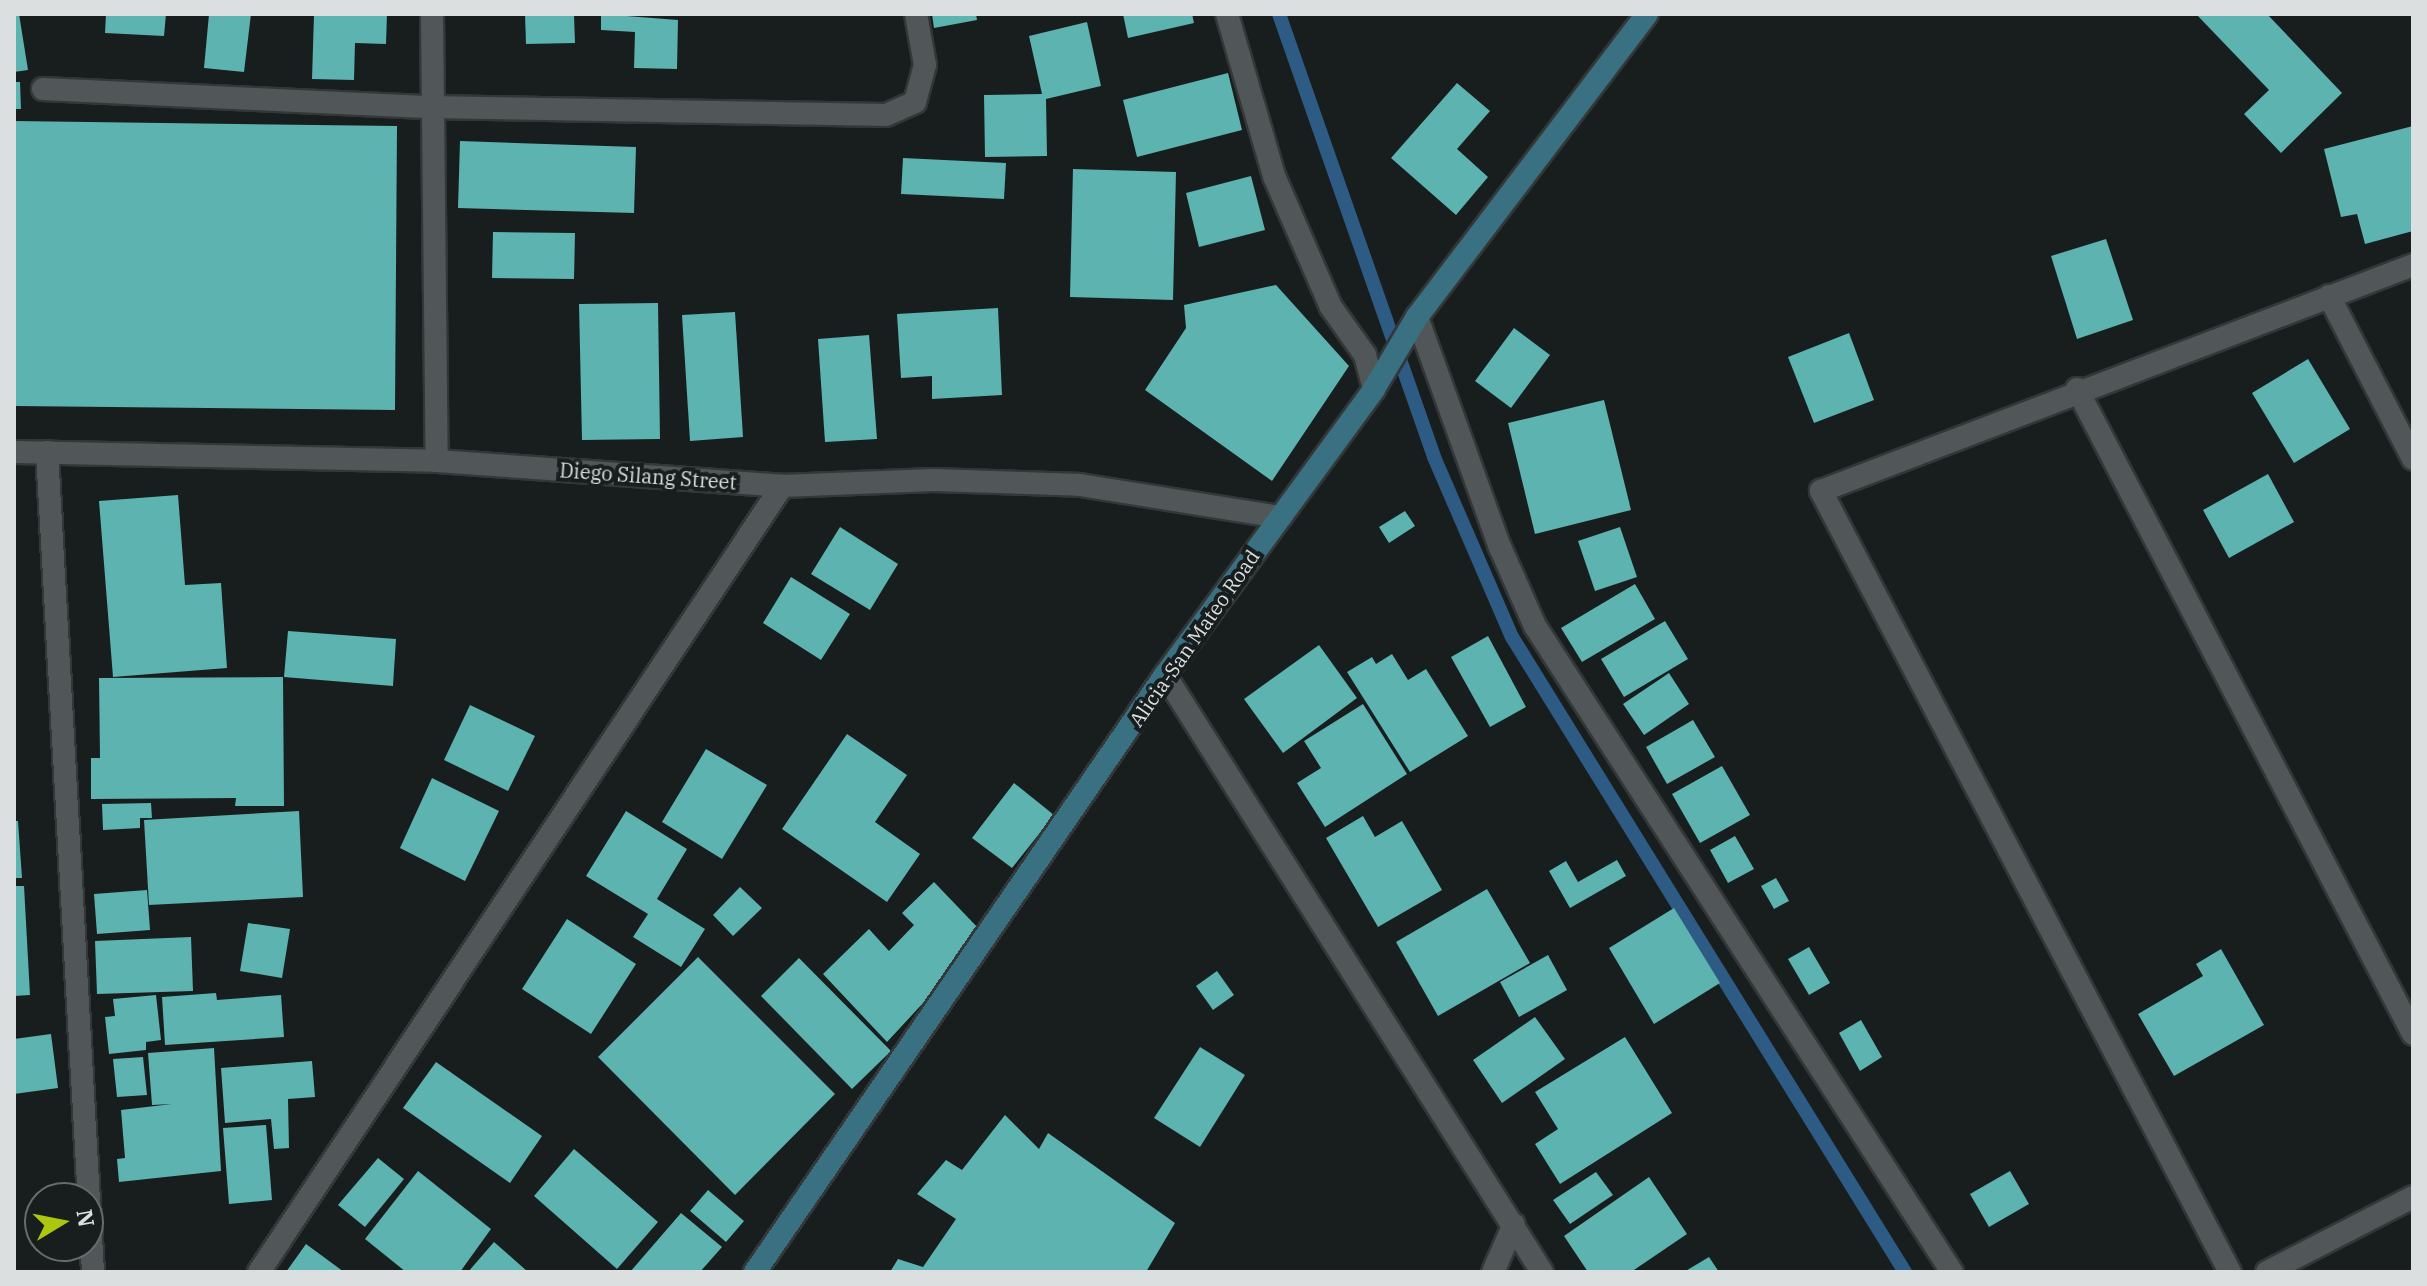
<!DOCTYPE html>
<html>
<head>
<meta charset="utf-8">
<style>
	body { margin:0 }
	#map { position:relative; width:2427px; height:1286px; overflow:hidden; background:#181d1e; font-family:"IBM Plex Serif",serif }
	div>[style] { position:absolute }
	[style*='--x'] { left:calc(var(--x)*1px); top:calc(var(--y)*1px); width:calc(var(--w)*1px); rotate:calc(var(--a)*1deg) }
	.stream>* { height:14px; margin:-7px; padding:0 7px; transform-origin:7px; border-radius:7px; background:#2d5b84 }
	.building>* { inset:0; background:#5cb3b0 }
	.roads { filter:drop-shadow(2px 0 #333738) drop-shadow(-2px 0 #333738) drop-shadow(0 2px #333738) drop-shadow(0 -2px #333738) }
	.minor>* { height:22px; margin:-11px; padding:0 11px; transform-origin:11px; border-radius:11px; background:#515758 }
	.secondary>* { height:22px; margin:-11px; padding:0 11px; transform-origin:11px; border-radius:11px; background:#397182 }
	span { translate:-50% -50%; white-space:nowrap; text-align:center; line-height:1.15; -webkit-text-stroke:8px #181d1e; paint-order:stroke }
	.street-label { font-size:20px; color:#dbdfe0 }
	.frame { position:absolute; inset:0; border:16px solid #dbdfe0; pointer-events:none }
	.north { position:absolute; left:24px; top:1182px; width:80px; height:80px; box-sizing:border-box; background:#181d1e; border:2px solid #666b6c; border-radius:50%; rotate:80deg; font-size:22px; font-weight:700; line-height:32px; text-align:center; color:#dbdfe0 }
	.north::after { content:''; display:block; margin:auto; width:28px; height:36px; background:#adc610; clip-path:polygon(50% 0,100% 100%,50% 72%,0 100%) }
</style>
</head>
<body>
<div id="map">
	<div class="stream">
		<i style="--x:1279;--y:14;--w:469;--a:70.7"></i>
		<i style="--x:1434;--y:457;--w:196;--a:66.6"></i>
		<i style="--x:1512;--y:637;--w:747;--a:58.25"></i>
	</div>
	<div class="building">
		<i style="clip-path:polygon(14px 14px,19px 14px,28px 70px,14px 72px)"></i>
		<i style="clip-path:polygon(106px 14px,166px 14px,164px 36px,105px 33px)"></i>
		<i style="clip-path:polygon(209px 14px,251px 14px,244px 72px,204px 68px)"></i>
		<i style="clip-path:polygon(314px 14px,387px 14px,386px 44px,355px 43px,354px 80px,312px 79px)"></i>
		<i style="clip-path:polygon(525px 14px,574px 14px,575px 43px,526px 44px)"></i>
		<i style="clip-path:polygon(601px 14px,678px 20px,677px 69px,634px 68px,635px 32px,601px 30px)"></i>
		<i style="clip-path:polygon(932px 14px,976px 14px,977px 20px,934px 28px)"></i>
		<i style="clip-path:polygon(1123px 14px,1192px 14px,1194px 23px,1128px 38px)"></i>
		<i style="clip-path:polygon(2196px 14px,2267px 14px,2342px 93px,2281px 153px,2244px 114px,2269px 90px)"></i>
		<i style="clip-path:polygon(1087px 22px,1101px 86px,1046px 99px,1047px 156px,985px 157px,984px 95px,1042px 94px,1029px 36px)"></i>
		<i style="clip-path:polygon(1228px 73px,1242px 130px,1137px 157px,1123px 100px)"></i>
		<i style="clip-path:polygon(14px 82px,20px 82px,21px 109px,14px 109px)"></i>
		<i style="clip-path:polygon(1457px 83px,1490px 111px,1457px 149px,1488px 177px,1456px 215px,1391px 158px)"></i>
		<i style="clip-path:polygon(14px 121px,397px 126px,395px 410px,14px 406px)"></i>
		<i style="clip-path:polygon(2413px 126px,2413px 231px,2365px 244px,2357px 214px,2341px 217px,2324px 149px)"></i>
		<i style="clip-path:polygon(460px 141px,636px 147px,634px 213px,458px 208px)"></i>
		<i style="clip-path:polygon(903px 158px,1006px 163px,1004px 199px,901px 194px)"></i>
		<i style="clip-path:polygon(1073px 169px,1176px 172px,1173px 300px,1070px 297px)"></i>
		<i style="clip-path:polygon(1251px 176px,1265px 230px,1199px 247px,1186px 193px)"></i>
		<i style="clip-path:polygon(493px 232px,575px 233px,574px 279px,492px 278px)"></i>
		<i style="clip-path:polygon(2106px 239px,2133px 320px,2077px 339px,2051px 256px)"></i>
		<i style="clip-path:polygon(1276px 285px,1349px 366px,1272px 481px,1145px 390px,1186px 328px,1184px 305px)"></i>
		<i style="clip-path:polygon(658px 303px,660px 439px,582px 440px,579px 304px)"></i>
		<i style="clip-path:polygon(998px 308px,1002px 395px,932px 399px,932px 376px,901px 378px,897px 314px)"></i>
		<i style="clip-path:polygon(735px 312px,743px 437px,690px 441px,682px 315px)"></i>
		<i style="clip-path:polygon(1514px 328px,1550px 355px,1511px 408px,1475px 381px)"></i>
		<i style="clip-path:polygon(1849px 333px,1874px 400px,1814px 423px,1788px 357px)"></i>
		<i style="clip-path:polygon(869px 335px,877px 439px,825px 442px,818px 339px)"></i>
		<i style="clip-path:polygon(2308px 359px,2350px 429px,2294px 463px,2252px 393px)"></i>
		<i style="clip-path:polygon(1604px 400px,1631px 510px,1535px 534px,1508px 423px)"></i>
		<i style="clip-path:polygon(2268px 474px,2294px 522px,2229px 558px,2203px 510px)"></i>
		<i style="clip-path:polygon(178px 495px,185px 585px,221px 583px,227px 668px,113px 677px,99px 501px)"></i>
		<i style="clip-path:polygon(1405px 511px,1415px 526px,1389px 543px,1379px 527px)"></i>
		<i style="clip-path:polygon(840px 527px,898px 564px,870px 610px,811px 574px)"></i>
		<i style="clip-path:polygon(1620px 527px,1637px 577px,1595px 591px,1578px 541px)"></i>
		<i style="clip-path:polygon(791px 577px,850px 614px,821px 660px,763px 623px)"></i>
		<i style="clip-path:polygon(1635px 584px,1655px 619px,1582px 662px,1561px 628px)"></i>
		<i style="clip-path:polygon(1665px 621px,1688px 659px,1624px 697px,1601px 659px)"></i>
		<i style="clip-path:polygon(288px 631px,396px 639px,393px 686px,284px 677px)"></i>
		<i style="clip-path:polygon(1488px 636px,1526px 707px,1490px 727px,1451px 657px)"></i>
		<i style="clip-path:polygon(1319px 645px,1357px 698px,1283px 753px,1244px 699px)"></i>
		<i style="clip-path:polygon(1392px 654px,1408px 680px,1426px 669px,1468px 736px,1410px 772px,1347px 672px,1372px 657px,1376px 664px)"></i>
		<i style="clip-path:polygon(1669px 673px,1689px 704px,1644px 735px,1623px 704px)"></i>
		<i style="clip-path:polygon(283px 677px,284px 806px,235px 806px,236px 798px,91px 799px,91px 758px,100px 758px,99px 678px)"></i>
		<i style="clip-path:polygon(1363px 704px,1407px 774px,1325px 827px,1297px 783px,1321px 768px,1304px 741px)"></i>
		<i style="clip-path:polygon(470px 705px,535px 736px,508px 791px,444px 760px)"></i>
		<i style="clip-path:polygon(1693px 720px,1715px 757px,1667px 784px,1646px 747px)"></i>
		<i style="clip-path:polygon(847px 734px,907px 775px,875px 822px,920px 854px,887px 902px,782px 829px)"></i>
		<i style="clip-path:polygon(706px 749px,767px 785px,722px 859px,662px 822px)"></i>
		<i style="clip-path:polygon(1722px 766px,1750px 815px,1700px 843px,1672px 794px)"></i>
		<i style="clip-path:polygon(432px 778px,499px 811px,465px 881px,400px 848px)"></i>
		<i style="clip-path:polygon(1014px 783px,1054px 815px,1012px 868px,972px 838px)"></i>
		<i style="clip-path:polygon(151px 803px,152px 818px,140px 818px,140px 828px,103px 830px,102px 804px)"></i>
		<i style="clip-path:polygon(299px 811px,303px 897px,149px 905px,144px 820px)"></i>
		<i style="clip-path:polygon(626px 811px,687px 849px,657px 899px,705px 929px,681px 967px,633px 937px,648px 914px,586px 876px)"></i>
		<i style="clip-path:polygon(1363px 816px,1375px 837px,1402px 821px,1442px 890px,1378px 927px,1326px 838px)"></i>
		<i style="clip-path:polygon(14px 821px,18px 821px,22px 878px,14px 878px)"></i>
		<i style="clip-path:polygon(1735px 836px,1754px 869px,1728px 883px,1710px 850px)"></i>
		<i style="clip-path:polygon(1617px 860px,1626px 876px,1570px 908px,1549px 871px,1566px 861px,1578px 882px)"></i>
		<i style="clip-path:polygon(1776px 878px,1789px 901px,1774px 909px,1761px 886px)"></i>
		<i style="clip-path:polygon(934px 882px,980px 930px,955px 956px,961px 962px,887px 1042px,823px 974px,869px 929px,889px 951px,914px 925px,902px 913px)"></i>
		<i style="clip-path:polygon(14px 886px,24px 886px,30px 995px,14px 996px)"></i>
		<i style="clip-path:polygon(740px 887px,762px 908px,733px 936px,713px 915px)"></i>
		<i style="clip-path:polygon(1487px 889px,1530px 963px,1438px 1016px,1396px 942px)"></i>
		<i style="clip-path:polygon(147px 890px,150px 930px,97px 934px,94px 894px)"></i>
		<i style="clip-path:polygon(1674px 908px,1720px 983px,1654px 1024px,1609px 948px)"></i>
		<i style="clip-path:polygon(567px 919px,636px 964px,591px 1034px,522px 989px)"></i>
		<i style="clip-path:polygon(248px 923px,290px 929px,282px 978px,240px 971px)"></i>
		<i style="clip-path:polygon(191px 937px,193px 991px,97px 994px,95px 941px)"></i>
		<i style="clip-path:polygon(1809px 947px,1830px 983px,1809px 995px,1788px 959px)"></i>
		<i style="clip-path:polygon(2221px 949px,2264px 1025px,2174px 1076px,2138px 1014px,2203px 976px,2196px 964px)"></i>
		<i style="clip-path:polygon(1548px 955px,1567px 990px,1519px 1017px,1500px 982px)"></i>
		<i style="clip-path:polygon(698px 957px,835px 1094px,735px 1195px,598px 1057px)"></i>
		<i style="clip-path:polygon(799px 958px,891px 1051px,852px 1089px,761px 996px)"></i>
		<i style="clip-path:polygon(1217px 971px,1234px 995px,1213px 1010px,1196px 986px)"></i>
		<i style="clip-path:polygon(216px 993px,217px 1000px,281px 995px,284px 1037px,165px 1045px,162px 997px)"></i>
		<i style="clip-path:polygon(156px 995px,161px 1040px,146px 1042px,146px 1050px,109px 1054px,105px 1017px,115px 1016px,113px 999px)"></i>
		<i style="clip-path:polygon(1535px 1017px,1565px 1059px,1502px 1103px,1473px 1060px)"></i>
		<i style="clip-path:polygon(1861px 1020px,1882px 1057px,1860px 1071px,1839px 1033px)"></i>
		<i style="clip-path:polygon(51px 1034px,58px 1088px,14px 1094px,14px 1039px)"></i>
		<i style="clip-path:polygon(1625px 1037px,1672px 1113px,1560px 1184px,1535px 1144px,1558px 1129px,1535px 1092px)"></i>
		<i style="clip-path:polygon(1200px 1047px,1245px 1075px,1200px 1147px,1154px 1118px)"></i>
		<i style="clip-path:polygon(214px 1048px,221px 1171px,119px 1182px,117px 1159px,125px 1158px,121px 1110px,172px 1104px,152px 1105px,148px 1053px)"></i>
		<i style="clip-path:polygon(143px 1057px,147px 1095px,117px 1097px,113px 1059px)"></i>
		<i style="clip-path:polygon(312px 1061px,315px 1097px,288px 1099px,289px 1148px,274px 1149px,271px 1119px,225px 1123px,221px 1068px)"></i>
		<i style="clip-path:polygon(436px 1062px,542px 1136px,510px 1183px,403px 1108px)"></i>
		<i style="clip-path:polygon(1005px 1115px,1039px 1149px,1048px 1133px,1175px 1223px,1146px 1272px,890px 1272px,898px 1259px,923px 1267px,956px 1219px,917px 1194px,946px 1160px,962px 1170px)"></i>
		<i style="clip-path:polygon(266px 1125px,272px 1200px,229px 1204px,223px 1128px)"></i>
		<i style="clip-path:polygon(574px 1149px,658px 1222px,617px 1269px,534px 1196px)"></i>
		<i style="clip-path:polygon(378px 1158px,404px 1179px,365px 1227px,338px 1205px)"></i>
		<i style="clip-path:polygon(418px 1171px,491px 1229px,460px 1272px,406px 1272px,365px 1239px)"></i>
		<i style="clip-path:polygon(2010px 1171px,2029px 1204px,1989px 1227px,1970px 1194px)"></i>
		<i style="clip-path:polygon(1596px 1172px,1613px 1195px,1570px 1224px,1553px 1200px)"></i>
		<i style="clip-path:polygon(1649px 1177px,1687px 1234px,1631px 1272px,1588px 1272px,1564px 1236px)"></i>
		<i style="clip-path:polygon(708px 1190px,744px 1221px,726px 1242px,690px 1211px)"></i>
		<i style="clip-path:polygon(681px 1213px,722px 1247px,700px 1272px,630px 1272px)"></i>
		<i style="clip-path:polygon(494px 1242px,528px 1272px,468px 1272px)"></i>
		<i style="clip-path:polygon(306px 1244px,344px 1272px,286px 1272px)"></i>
		<i style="clip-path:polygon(1709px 1257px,1719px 1272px,1684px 1272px)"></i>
	</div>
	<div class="roads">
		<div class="minor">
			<i style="--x:432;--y:14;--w:447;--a:89.4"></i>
			<i style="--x:1227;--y:14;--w:169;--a:73.8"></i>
			<i style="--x:1274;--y:176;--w:143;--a:66.5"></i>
			<i style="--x:1331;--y:307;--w:59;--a:54.7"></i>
			<i style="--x:1365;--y:355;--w:35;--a:75"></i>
			<i style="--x:43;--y:89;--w:387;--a:2.7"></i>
			<i style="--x:430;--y:107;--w:456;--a:1"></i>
			<i style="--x:886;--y:115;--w:32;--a:-24"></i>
			<i style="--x:915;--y:102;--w:38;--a:-75"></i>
			<i style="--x:925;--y:65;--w:52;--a:-100"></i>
			<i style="--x:2329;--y:296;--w:183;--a:62.7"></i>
			<i style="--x:1417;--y:317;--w:245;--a:70.2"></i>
			<i style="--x:1500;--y:547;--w:86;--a:66.1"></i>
			<i style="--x:1535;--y:626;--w:769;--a:57.16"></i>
			<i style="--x:2077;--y:389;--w:727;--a:62.48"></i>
			<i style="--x:14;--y:452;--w:423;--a:1.2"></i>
			<i style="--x:437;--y:461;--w:346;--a:4.1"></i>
			<i style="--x:782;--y:486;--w:151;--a:-2.3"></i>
			<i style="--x:933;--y:480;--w:147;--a:1.9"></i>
			<i style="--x:1080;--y:485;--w:203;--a:9.1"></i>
			<i style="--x:47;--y:452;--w:821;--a:86.79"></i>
			<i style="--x:1165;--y:675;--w:706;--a:57.73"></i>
			<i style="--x:259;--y:1272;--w:944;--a:-56.36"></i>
			<i style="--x:1493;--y:1272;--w:52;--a:-66.4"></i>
			<i style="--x:2230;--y:1272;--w:882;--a:-117.64"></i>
			<i style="--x:1821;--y:491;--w:634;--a:-20.89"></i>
			<i style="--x:2267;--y:1272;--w:164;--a:-27.2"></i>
		</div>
		<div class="secondary">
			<i style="--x:755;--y:1272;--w:724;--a:-55.52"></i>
			<i style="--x:1165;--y:675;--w:354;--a:-53.8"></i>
			<i style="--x:1374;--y:389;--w:84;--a:-59.2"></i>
			<i style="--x:1417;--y:317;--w:380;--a:-52.8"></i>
		</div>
	</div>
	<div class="street-label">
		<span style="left:648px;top:476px;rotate:4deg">Diego Silang Street</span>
		<span style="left:1194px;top:638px;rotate:-55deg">Alicia-San Mateo Road</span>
	</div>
	<div class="frame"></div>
	<div class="north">N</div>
</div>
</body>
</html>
